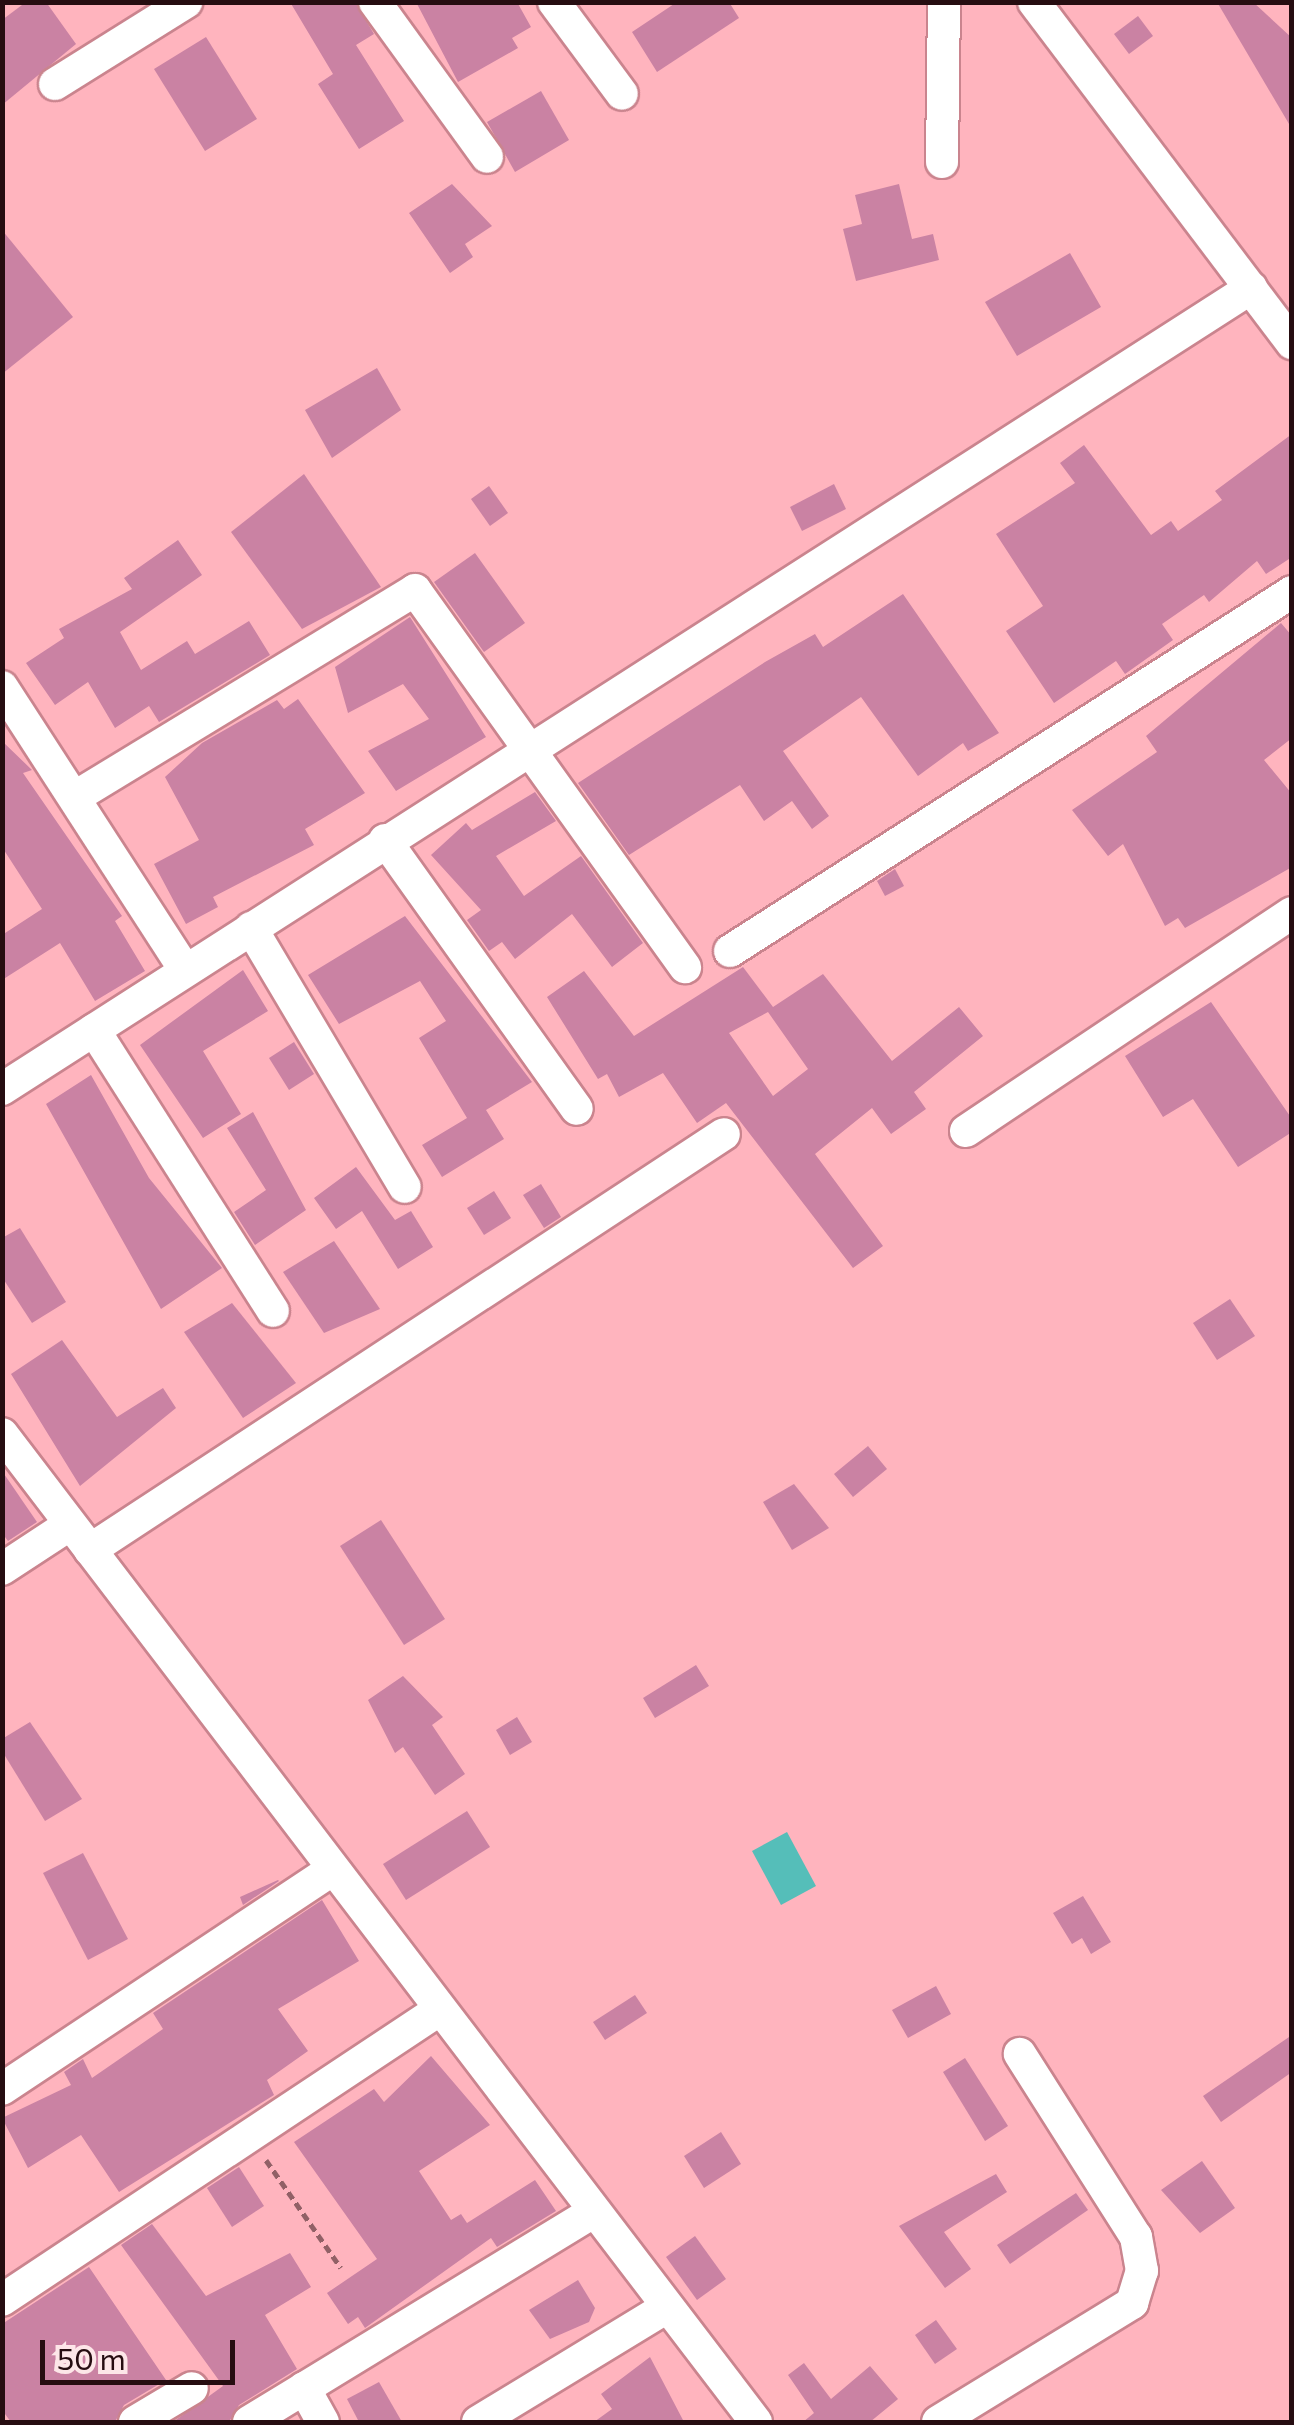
<!DOCTYPE html>
<html>
<head>
<meta charset="utf-8">
<style>
	body { margin:0 }
	#map { position:relative; width:1294px; height:2425px; overflow:hidden; background:#ffb4be; font-family:Commissioner,sans-serif }
	div>[style] { position:absolute }
	[style*='--x'] { left:calc(var(--x)*1px); top:calc(var(--y)*1px); width:calc(var(--w)*1px); rotate:calc(var(--a)*1deg) }
	.water>* { inset:0; background:#55beb9 }
	.building>* { inset:0; background:#ca82a3 }
	.path>* { height:5px; margin-top:-2.5px; transform-origin:0; background:repeating-linear-gradient(90deg,#916066 0 8px,transparent 0 13px) }
	.roads { filter:drop-shadow(2px 0 #ca848e) drop-shadow(-2px 0 #ca848e) drop-shadow(0 2px #ca848e) drop-shadow(0 -2px #ca848e) }
	.minor>* { height:32px; margin:-16px; padding:0 16px; transform-origin:16px; border-radius:16px; background:#fff }
	span { translate:-50% -50%; white-space:nowrap; text-align:center; line-height:1.15; -webkit-text-stroke:10px #fde6e8; paint-order:stroke }
	.frame { position:absolute; inset:0; border:5px solid #260d11; pointer-events:none }
	.scale { position:absolute; left:40px; top:2340px; width:195px; height:45px; box-sizing:border-box; border:5px solid #260d11; border-top:0; padding-left:12px; font-size:30px; line-height:35px; white-space:nowrap; color:#260d11; -webkit-text-stroke:8px #fde6e8; paint-order:stroke }
</style>
</head>
<body>
<div id="map">
	<div class="water">
		<i style="clip-path:polygon(787px 1832px,816px 1886px,781px 1905px,752px 1851px)"></i>
	</div>
	<div class="building">
		<i style="clip-path:polygon(26px 2px,46px 2px,76px 44px,2px 105px,2px 20px)"></i>
		<i style="clip-path:polygon(290px 2px,355px 2px,374px 34px,356px 45px,404px 121px,359px 149px,318px 84px,333px 74px)"></i>
		<i style="clip-path:polygon(416px 2px,517px 2px,531px 27px,512px 38px,518px 48px,458px 82px)"></i>
		<i style="clip-path:polygon(677px 2px,729px 2px,739px 18px,657px 72px,632px 32px)"></i>
		<i style="clip-path:polygon(1217px 2px,1253px 2px,1292px 38px,1292px 129px)"></i>
		<i style="clip-path:polygon(1138px 16px,1153px 36px,1129px 54px,1114px 34px)"></i>
		<i style="clip-path:polygon(206px 37px,257px 119px,205px 151px,154px 69px)"></i>
		<i style="clip-path:polygon(541px 91px,569px 140px,515px 172px,487px 122px)"></i>
		<i style="clip-path:polygon(452px 184px,492px 226px,465px 244px,473px 257px,450px 273px,409px 213px)"></i>
		<i style="clip-path:polygon(899px 184px,912px 239px,933px 234px,939px 260px,856px 281px,843px 229px,862px 224px,855px 195px)"></i>
		<i style="clip-path:polygon(2px 230px,73px 317px,2px 374px)"></i>
		<i style="clip-path:polygon(1070px 253px,1101px 307px,1017px 356px,985px 302px)"></i>
		<i style="clip-path:polygon(377px 368px,401px 410px,332px 458px,305px 410px)"></i>
		<i style="clip-path:polygon(1292px 434px,1292px 557px,1266px 574px,1257px 561px,1209px 602px,1204px 595px,1162px 624px,1173px 640px,1125px 674px,1116px 661px,1054px 703px,1006px 631px,1043px 606px,996px 534px,1075px 483px,1060px 463px,1084px 445px,1151px 535px,1171px 521px,1178px 531px,1222px 500px,1215px 491px)"></i>
		<i style="clip-path:polygon(304px 474px,381px 587px,302px 629px,231px 532px)"></i>
		<i style="clip-path:polygon(834px 484px,846px 509px,802px 531px,790px 507px)"></i>
		<i style="clip-path:polygon(489px 486px,508px 513px,490px 526px,471px 499px)"></i>
		<i style="clip-path:polygon(178px 540px,202px 575px,120px 632px,141px 670px,187px 641px,195px 654px,249px 621px,270px 655px,159px 722px,149px 706px,115px 728px,88px 682px,55px 705px,26px 663px,64px 638px,59px 629px,132px 589px,124px 578px)"></i>
		<i style="clip-path:polygon(475px 553px,525px 623px,484px 652px,434px 582px)"></i>
		<i style="clip-path:polygon(903px 594px,999px 733px,968px 751px,963px 743px,918px 776px,861px 697px,783px 751px,829px 816px,812px 829px,792px 801px,764px 821px,740px 785px,629px 855px,578px 783px,765px 662px,815px 634px,823px 647px)"></i>
		<i style="clip-path:polygon(410px 617px,486px 737px,396px 791px,368px 751px,429px 719px,403px 684px,348px 713px,335px 667px)"></i>
		<i style="clip-path:polygon(1281px 623px,1292px 636px,1292px 738px,1264px 760px,1292px 794px,1292px 867px,1185px 928px,1178px 918px,1165px 926px,1123px 844px,1108px 856px,1072px 810px,1157px 752px,1146px 736px)"></i>
		<i style="clip-path:polygon(298px 699px,365px 793px,305px 829px,314px 845px,213px 897px,218px 907px,186px 924px,154px 864px,199px 840px,165px 777px,202px 743px,277px 700px,284px 709px)"></i>
		<i style="clip-path:polygon(2px 741px,32px 770px,23px 773px,122px 916px,115px 921px,145px 971px,95px 1001px,60px 943px,2px 980px,2px 935px,42px 909px,2px 847px)"></i>
		<i style="clip-path:polygon(535px 792px,556px 821px,496px 856px,524px 896px,581px 856px,643px 943px,612px 967px,572px 914px,515px 959px,502px 942px,489px 951px,467px 920px,481px 910px,431px 855px,466px 823px,472px 830px)"></i>
		<i style="clip-path:polygon(895px 869px,904px 886px,885px 896px,877px 881px)"></i>
		<i style="clip-path:polygon(405px 916px,532px 1082px,486px 1110px,504px 1139px,442px 1177px,422px 1145px,467px 1118px,419px 1038px,446px 1021px,420px 981px,339px 1024px,308px 975px)"></i>
		<i style="clip-path:polygon(evenodd,743px 967px,773px 1007px,823px 974px,892px 1061px,959px 1007px,983px 1036px,914px 1092px,926px 1109px,891px 1134px,872px 1108px,815px 1154px,883px 1246px,853px 1268px,726px 1103px,697px 1123px,663px 1073px,619px 1097px,607px 1074px,598px 1079px,547px 997px,584px 971px,634px 1036px,743px 967px,768px 1012px,808px 1069px,773px 1096px,729px 1033px,768px 1012px)"></i>
		<i style="clip-path:polygon(243px 970px,268px 1011px,203px 1051px,241px 1114px,203px 1138px,140px 1045px)"></i>
		<i style="clip-path:polygon(1211px 1002px,1292px 1119px,1292px 1132px,1238px 1167px,1193px 1099px,1163px 1117px,1125px 1056px)"></i>
		<i style="clip-path:polygon(294px 1042px,314px 1074px,289px 1090px,269px 1058px)"></i>
		<i style="clip-path:polygon(91px 1075px,149px 1178px,222px 1268px,161px 1309px,46px 1104px)"></i>
		<i style="clip-path:polygon(253px 1112px,306px 1210px,255px 1245px,234px 1212px,266px 1190px,227px 1128px)"></i>
		<i style="clip-path:polygon(356px 1167px,395px 1220px,411px 1211px,433px 1247px,398px 1269px,362px 1211px,336px 1229px,314px 1198px)"></i>
		<i style="clip-path:polygon(541px 1184px,561px 1217px,544px 1228px,523px 1195px)"></i>
		<i style="clip-path:polygon(494px 1191px,511px 1218px,484px 1235px,467px 1208px)"></i>
		<i style="clip-path:polygon(20px 1228px,66px 1302px,32px 1323px,2px 1277px,2px 1238px)"></i>
		<i style="clip-path:polygon(334px 1241px,380px 1309px,324px 1333px,283px 1272px)"></i>
		<i style="clip-path:polygon(1230px 1299px,1255px 1336px,1217px 1360px,1193px 1323px)"></i>
		<i style="clip-path:polygon(232px 1303px,296px 1383px,243px 1418px,184px 1332px)"></i>
		<i style="clip-path:polygon(62px 1340px,117px 1417px,163px 1388px,176px 1408px,80px 1486px,11px 1374px)"></i>
		<i style="clip-path:polygon(868px 1446px,887px 1469px,853px 1497px,834px 1474px)"></i>
		<i style="clip-path:polygon(2px 1471px,37px 1522px,8px 1541px,2px 1533px)"></i>
		<i style="clip-path:polygon(794px 1484px,829px 1528px,792px 1550px,763px 1502px)"></i>
		<i style="clip-path:polygon(381px 1520px,445px 1619px,404px 1645px,340px 1546px)"></i>
		<i style="clip-path:polygon(696px 1665px,709px 1686px,655px 1718px,643px 1698px)"></i>
		<i style="clip-path:polygon(403px 1676px,443px 1717px,432px 1725px,465px 1774px,435px 1795px,403px 1747px,395px 1753px,368px 1700px)"></i>
		<i style="clip-path:polygon(517px 1717px,532px 1742px,510px 1755px,496px 1730px)"></i>
		<i style="clip-path:polygon(30px 1722px,82px 1799px,45px 1821px,2px 1751px,2px 1739px)"></i>
		<i style="clip-path:polygon(467px 1811px,490px 1847px,406px 1900px,383px 1864px)"></i>
		<i style="clip-path:polygon(83px 1853px,128px 1939px,88px 1960px,43px 1873px)"></i>
		<i style="clip-path:polygon(278px 1880px,279px 1881px,243px 1905px,240px 1897px)"></i>
		<i style="clip-path:polygon(1083px 1896px,1111px 1942px,1091px 1954px,1082px 1938px,1072px 1944px,1053px 1913px)"></i>
		<i style="clip-path:polygon(322px 1900px,359px 1961px,278px 2009px,308px 2051px,267px 2080px,274px 2095px,119px 2192px,81px 2135px,28px 2168px,2px 2118px,71px 2085px,64px 2072px,83px 2059px,92px 2078px,163px 2029px,153px 2013px)"></i>
		<i style="clip-path:polygon(936px 1986px,951px 2014px,908px 2038px,892px 2010px)"></i>
		<i style="clip-path:polygon(635px 1995px,647px 2013px,605px 2040px,593px 2022px)"></i>
		<i style="clip-path:polygon(1292px 2035px,1292px 2072px,1221px 2122px,1203px 2096px)"></i>
		<i style="clip-path:polygon(431px 2056px,490px 2125px,419px 2171px,451px 2220px,461px 2214px,467px 2223px,535px 2180px,556px 2211px,497px 2247px,491px 2238px,365px 2328px,358px 2317px,348px 2324px,327px 2293px,377px 2259px,294px 2142px,374px 2089px,384px 2102px)"></i>
		<i style="clip-path:polygon(965px 2058px,1008px 2126px,985px 2141px,943px 2072px)"></i>
		<i style="clip-path:polygon(721px 2132px,741px 2164px,704px 2188px,684px 2156px)"></i>
		<i style="clip-path:polygon(1202px 2161px,1235px 2208px,1200px 2233px,1161px 2190px)"></i>
		<i style="clip-path:polygon(239px 2167px,264px 2206px,232px 2227px,207px 2188px)"></i>
		<i style="clip-path:polygon(996px 2174px,1007px 2192px,944px 2232px,971px 2269px,945px 2288px,899px 2226px)"></i>
		<i style="clip-path:polygon(1076px 2193px,1088px 2210px,1010px 2264px,997px 2245px)"></i>
		<i style="clip-path:polygon(152px 2224px,206px 2296px,290px 2253px,311px 2287px,265px 2315px,297px 2369px,239px 2405px,229px 2422px,173px 2422px,223px 2386px,121px 2245px)"></i>
		<i style="clip-path:polygon(695px 2236px,726px 2279px,697px 2300px,666px 2257px)"></i>
		<i style="clip-path:polygon(89px 2267px,166px 2380px,124px 2405px,115px 2422px,11px 2422px,2px 2410px,2px 2324px)"></i>
		<i style="clip-path:polygon(578px 2280px,595px 2308px,589px 2322px,550px 2339px,529px 2310px)"></i>
		<i style="clip-path:polygon(936px 2320px,957px 2349px,935px 2364px,915px 2335px)"></i>
		<i style="clip-path:polygon(650px 2357px,684px 2422px,594px 2422px,612px 2409px,601px 2394px)"></i>
		<i style="clip-path:polygon(804px 2363px,831px 2399px,870px 2366px,898px 2399px,870px 2422px,803px 2422px,814px 2413px,788px 2375px)"></i>
		<i style="clip-path:polygon(379px 2382px,402px 2422px,359px 2422px,347px 2399px)"></i>
	</div>
	<div class="path">
		<i style="--x:266;--y:2160;--w:131;--a:55.2"></i>
	</div>
	<div class="roads">
		<div class="minor">
			<i style="--x:375;--y:2;--w:191;--a:54.1"></i>
			<i style="--x:554;--y:2;--w:114;--a:53.5"></i>
			<i style="--x:1034;--y:2;--w:428;--a:52.9"></i>
			<i style="--x:55;--y:84;--w:155;--a:-32"></i>
			<i style="--x:942;--y:162;--w:160;--a:-89.3"></i>
			<i style="--x:2;--y:687;--w:337;--a:57.1"></i>
			<i style="--x:75;--y:797;--w:398;--a:-31.3"></i>
			<i style="--x:415;--y:590;--w:464;--a:54.4"></i>
			<i style="--x:385;--y:840;--w:330;--a:54.5"></i>
			<i style="--x:251;--y:928;--w:301;--a:59.3"></i>
			<i style="--x:730;--y:951;--w:667;--a:-32.57"></i>
			<i style="--x:94;--y:1030;--w:333;--a:57.5"></i>
			<i style="--x:2;--y:1089;--w:1484;--a:-32.67"></i>
			<i style="--x:966;--y:1131;--w:392;--a:-33.8"></i>
			<i style="--x:2;--y:1434;--w:1243;--a:52.65"></i>
			<i style="--x:90;--y:1550;--w:758;--a:-33.27"></i>
			<i style="--x:2;--y:1569;--w:80;--a:-33.3"></i>
			<i style="--x:2;--y:2089;--w:397;--a:-33.6"></i>
			<i style="--x:2;--y:2300;--w:524;--a:-33.57"></i>
			<i style="--x:304;--y:2388;--w:39;--a:61"></i>
			<i style="--x:135;--y:2422;--w:66;--a:-30.8"></i>
			<i style="--x:249;--y:2422;--w:403;--a:-31.4"></i>
			<i style="--x:478;--y:2422;--w:221;--a:-31.3"></i>
			<i style="--x:938;--y:2422;--w:228;--a:-31.5"></i>
			<i style="--x:1132;--y:2303;--w:34;--a:-73"></i>
			<i style="--x:1142;--y:2271;--w:35;--a:-100"></i>
			<i style="--x:1136;--y:2237;--w:217;--a:-122.4"></i>
		</div>
	</div>
	<div class="frame"></div>
	<div class="scale">50 m</div>
</div>
</body>
</html>
